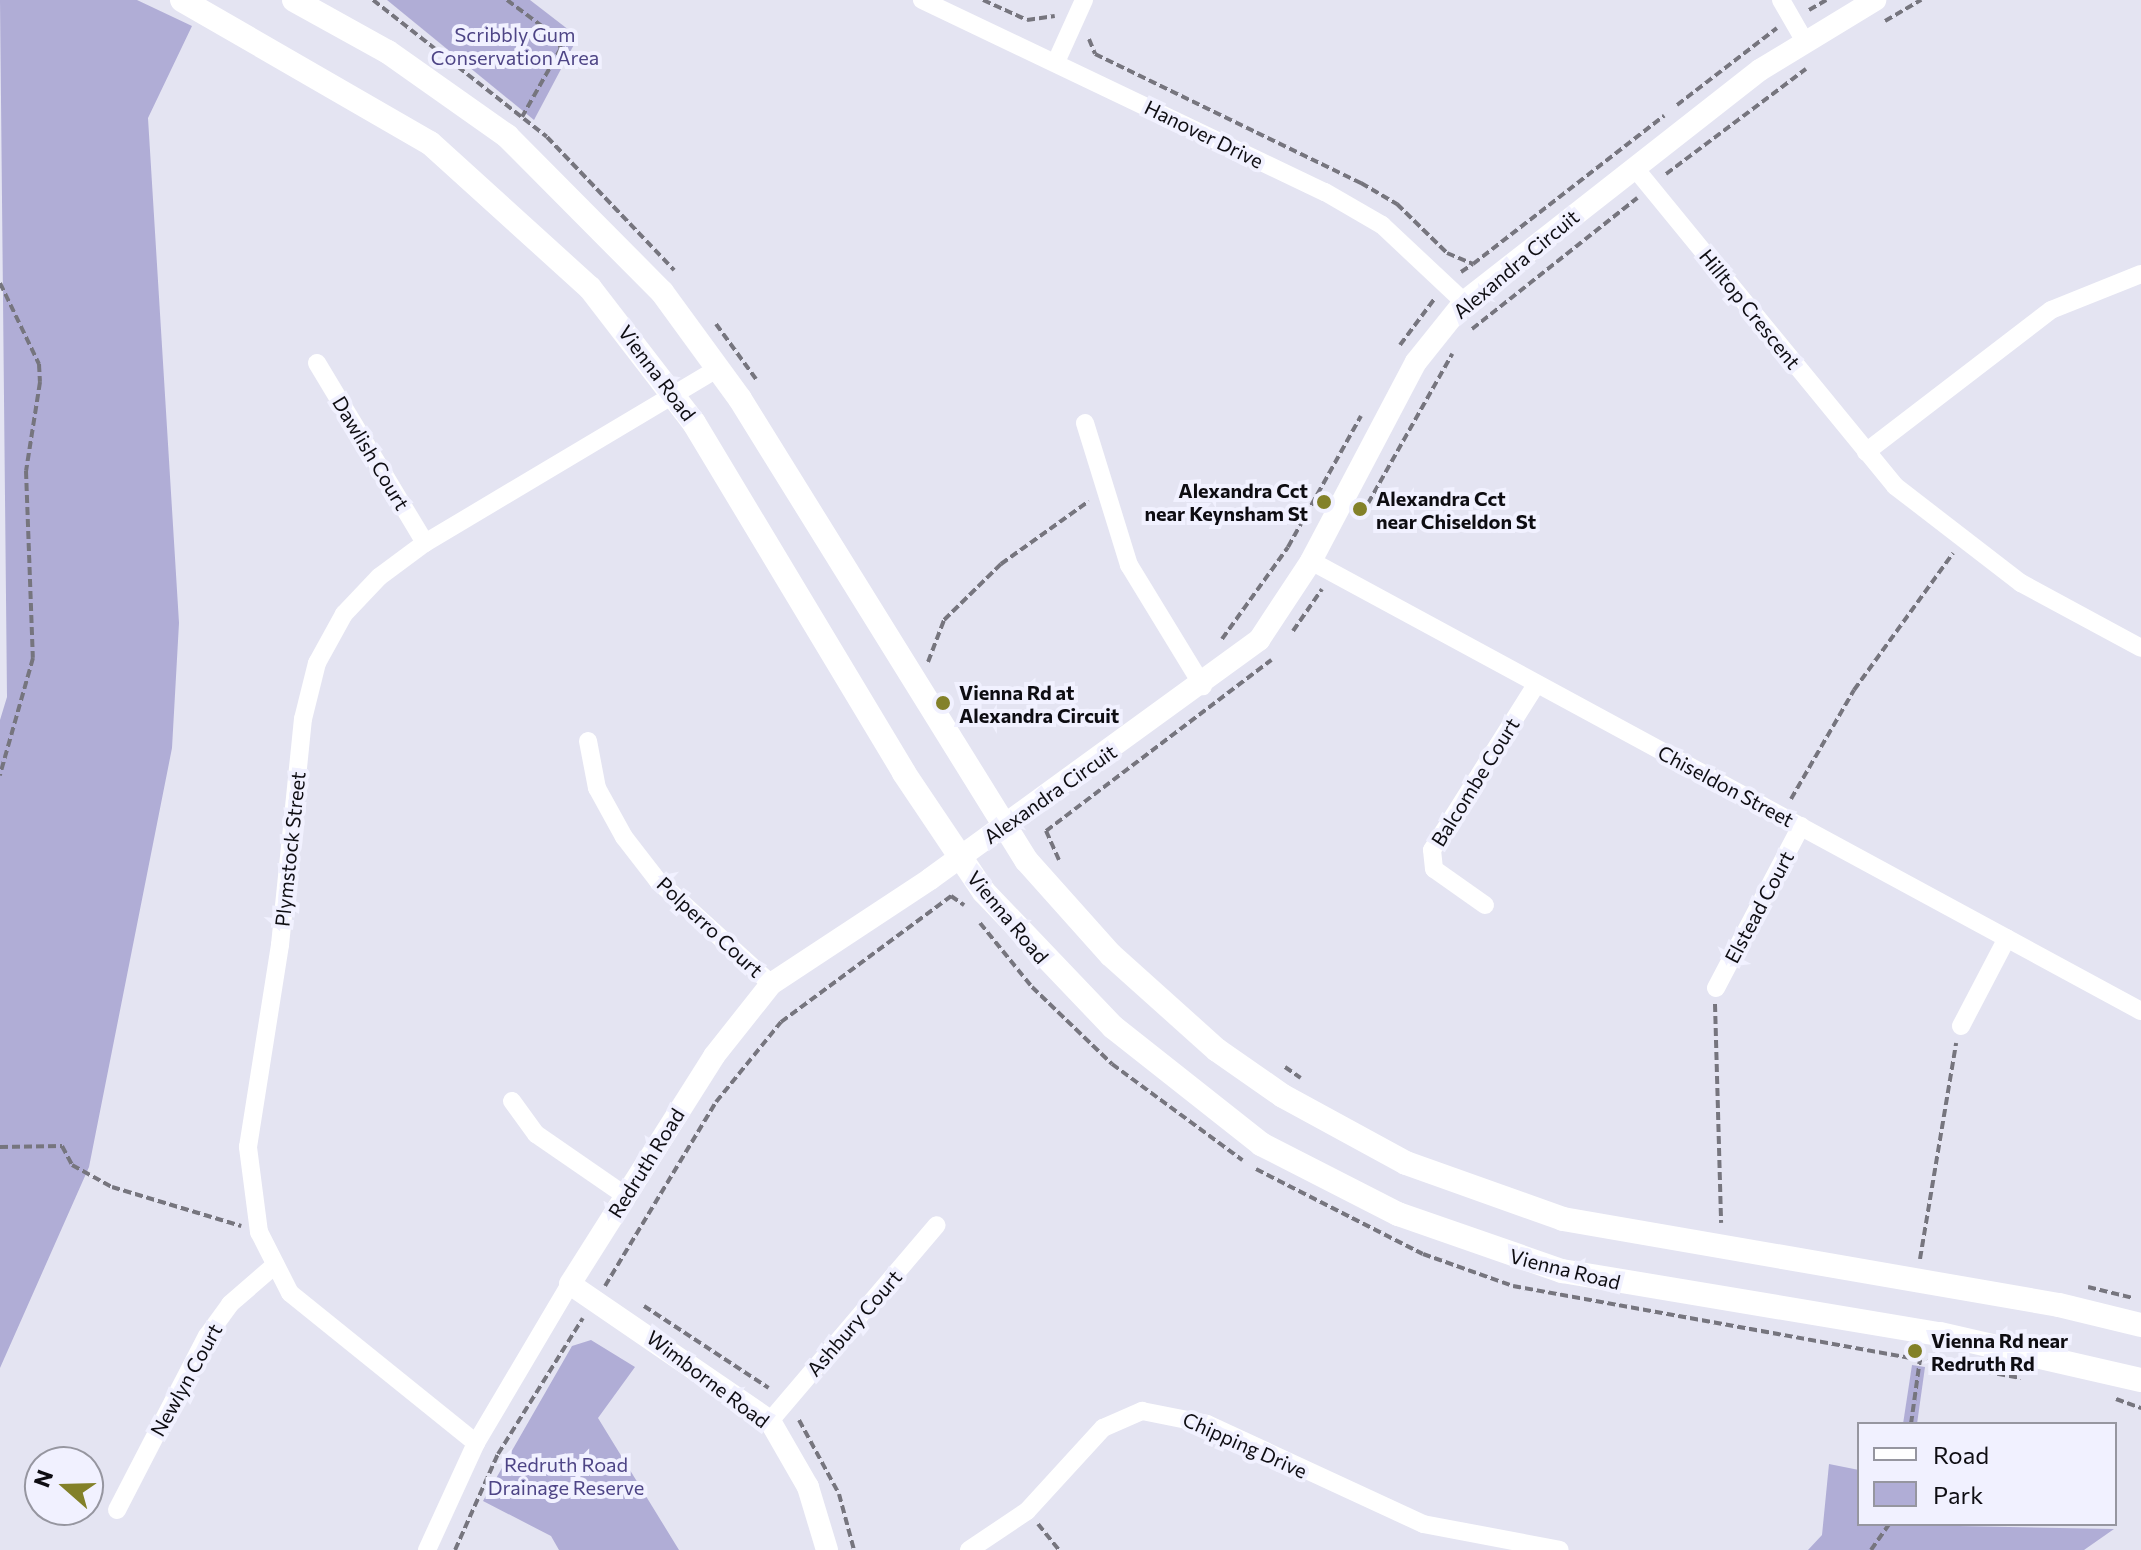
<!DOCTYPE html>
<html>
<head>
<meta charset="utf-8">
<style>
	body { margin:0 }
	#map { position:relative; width:2141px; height:1550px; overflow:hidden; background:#e4e4f2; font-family:Commissioner,sans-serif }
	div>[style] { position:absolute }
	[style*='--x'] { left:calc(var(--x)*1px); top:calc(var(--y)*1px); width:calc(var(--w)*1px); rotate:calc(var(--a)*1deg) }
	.green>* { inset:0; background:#b0add6 }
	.path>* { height:4px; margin-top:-2px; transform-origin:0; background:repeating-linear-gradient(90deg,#76757e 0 8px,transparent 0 12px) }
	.minor>* { height:18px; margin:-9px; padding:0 9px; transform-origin:9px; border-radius:9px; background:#fff }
	.tertiary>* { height:22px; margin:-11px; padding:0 11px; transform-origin:11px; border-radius:11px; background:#fff }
	.secondary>* { height:24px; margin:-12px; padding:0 12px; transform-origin:12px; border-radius:12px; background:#fff }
	.dots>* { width:22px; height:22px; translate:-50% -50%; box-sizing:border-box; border:4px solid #f1f1ff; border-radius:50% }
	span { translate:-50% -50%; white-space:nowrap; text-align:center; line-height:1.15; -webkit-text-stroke:8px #f1f1ff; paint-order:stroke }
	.park-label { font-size:20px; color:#4e4586 }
	.street-label { font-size:20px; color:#0e0d12 }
	.poi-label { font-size:20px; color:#0e0d12; font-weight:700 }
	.right { translate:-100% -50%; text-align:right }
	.left { translate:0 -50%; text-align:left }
	.legend { position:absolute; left:1857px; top:1422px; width:260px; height:104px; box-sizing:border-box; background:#f1f1ff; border:2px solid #9696a0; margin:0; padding:10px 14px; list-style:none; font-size:24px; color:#0e0d12 }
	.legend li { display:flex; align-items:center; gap:16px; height:40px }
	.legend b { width:40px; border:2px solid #9696a0 }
	.north { position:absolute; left:24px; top:1446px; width:80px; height:80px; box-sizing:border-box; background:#f1f1ff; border:2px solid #9696a0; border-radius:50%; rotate:290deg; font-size:22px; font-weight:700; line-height:32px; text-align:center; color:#0e0d12 }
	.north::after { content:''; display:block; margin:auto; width:28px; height:36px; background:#838129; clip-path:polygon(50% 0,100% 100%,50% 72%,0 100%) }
</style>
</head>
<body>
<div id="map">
	<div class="green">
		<i style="clip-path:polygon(0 0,137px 0,192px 26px,148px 118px,179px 623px,172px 748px,89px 1167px,0 1368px,0 720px,7px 697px)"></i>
		<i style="clip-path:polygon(387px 0,530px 0,578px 37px,534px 120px)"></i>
		<i style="clip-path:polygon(591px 1340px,635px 1367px,598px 1418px,679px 1550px,559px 1550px,551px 1536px,483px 1501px,572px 1346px)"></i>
		<i style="clip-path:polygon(1912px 1365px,1925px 1367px,1917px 1424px,1903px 1424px)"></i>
		<i style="clip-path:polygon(1829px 1464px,1859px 1470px,1859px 1524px,2114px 1529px,2084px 1550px,1808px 1550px,1822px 1535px)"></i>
	</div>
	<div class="path">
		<i style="--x:373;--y:0;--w:221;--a:38.2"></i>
		<i style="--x:547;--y:137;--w:184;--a:46.3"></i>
		<i style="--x:507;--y:0;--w:59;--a:36.7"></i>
		<i style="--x:554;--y:35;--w:15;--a:62"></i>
		<i style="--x:561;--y:48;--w:79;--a:119.5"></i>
		<i style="--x:983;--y:0;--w:48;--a:24.4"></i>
		<i style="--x:1027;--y:20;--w:28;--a:-8"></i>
		<i style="--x:1809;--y:10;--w:20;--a:-30"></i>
		<i style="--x:1885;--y:21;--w:42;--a:-30.3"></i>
		<i style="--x:1089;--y:39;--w:16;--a:68"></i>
		<i style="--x:1095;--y:54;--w:296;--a:25.9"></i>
		<i style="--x:1361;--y:183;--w:42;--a:30.3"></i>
		<i style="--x:1397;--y:204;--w:70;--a:44.4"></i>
		<i style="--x:1447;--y:253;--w:28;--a:23"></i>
		<i style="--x:1473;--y:264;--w:242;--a:-37.8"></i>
		<i style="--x:1677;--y:105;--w:126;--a:-37.6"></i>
		<i style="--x:1666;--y:174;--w:175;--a:-36.9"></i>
		<i style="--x:1461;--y:272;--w:14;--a:-34"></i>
		<i style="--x:0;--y:283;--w:90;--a:64.3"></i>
		<i style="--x:39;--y:364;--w:18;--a:87"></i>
		<i style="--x:40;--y:382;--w:90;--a:98.9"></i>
		<i style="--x:26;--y:471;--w:187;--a:87.9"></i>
		<i style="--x:33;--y:658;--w:122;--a:105.8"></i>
		<i style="--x:716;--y:324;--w:68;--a:54"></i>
		<i style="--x:1472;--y:329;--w:211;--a:-38.4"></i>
		<i style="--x:1400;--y:345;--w:59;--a:-53.3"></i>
		<i style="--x:1362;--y:514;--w:184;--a:-60.6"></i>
		<i style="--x:1293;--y:631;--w:51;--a:-55.4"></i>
		<i style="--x:1222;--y:639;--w:113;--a:-54.3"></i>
		<i style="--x:1288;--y:547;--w:150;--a:-60.9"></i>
		<i style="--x:928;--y:662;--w:45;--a:-69.1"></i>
		<i style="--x:944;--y:620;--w:80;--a:-44.5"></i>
		<i style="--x:1001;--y:564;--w:108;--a:-35.6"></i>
		<i style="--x:1791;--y:799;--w:126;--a:-60"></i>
		<i style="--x:1854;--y:690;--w:169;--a:-54.1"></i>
		<i style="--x:1059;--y:860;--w:32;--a:-114"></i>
		<i style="--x:1046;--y:831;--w:283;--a:-37.2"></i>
		<i style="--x:980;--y:923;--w:82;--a:50.9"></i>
		<i style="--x:1032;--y:987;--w:111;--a:43.9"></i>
		<i style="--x:1112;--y:1064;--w:162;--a:36.4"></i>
		<i style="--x:1715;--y:1004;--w:219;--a:88.4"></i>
		<i style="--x:1285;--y:1067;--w:19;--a:35"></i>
		<i style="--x:0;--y:1147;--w:62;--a:-0.9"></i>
		<i style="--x:62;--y:1146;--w:21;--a:62"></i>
		<i style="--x:72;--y:1165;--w:46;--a:28.8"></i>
		<i style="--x:112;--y:1187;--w:135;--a:16.8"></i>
		<i style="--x:1256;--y:1169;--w:187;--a:27"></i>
		<i style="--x:1423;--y:1254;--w:96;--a:19.6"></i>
		<i style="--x:1513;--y:1286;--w:516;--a:10.27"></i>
		<i style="--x:1920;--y:1259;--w:219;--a:-80.5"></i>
		<i style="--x:605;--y:1286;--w:215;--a:-58.9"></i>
		<i style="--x:716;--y:1102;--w:103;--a:-50.9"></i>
		<i style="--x:781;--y:1022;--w:212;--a:-36.5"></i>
		<i style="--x:951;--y:896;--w:16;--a:35"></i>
		<i style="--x:2088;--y:1287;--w:46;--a:13.7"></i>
		<i style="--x:644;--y:1306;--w:149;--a:33.3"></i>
		<i style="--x:2116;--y:1399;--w:27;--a:20"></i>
		<i style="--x:799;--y:1420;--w:84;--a:61.6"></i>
		<i style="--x:839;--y:1494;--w:58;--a:75"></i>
		<i style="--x:1911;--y:1424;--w:66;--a:-82.1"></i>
		<i style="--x:1038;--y:1524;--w:33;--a:51"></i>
		<i style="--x:455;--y:1550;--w:105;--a:-65.9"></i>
		<i style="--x:498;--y:1454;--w:160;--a:-58"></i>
		<i style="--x:1871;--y:1550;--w:32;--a:-55"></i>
	</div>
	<div class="minor">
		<i style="--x:922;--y:0;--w:446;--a:25.5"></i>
		<i style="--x:1325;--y:192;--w:66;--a:30.1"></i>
		<i style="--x:1382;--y:225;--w:112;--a:43.2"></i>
		<i style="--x:1781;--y:0;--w:46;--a:60.1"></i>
		<i style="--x:1056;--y:62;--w:68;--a:-65.7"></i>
		<i style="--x:1634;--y:167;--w:412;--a:50.7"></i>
		<i style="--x:1895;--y:486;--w:159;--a:37.6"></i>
		<i style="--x:2021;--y:583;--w:136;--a:28.4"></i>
		<i style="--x:317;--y:363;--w:210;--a:59"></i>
		<i style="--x:1085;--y:423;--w:149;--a:72.8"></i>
		<i style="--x:1129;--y:565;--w:142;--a:58.6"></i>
		<i style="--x:1866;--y:452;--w:233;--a:-37.5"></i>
		<i style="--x:2051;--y:310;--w:97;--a:-21.8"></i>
		<i style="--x:1311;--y:561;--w:944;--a:28.47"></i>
		<i style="--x:588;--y:741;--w:48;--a:79.2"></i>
		<i style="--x:597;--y:788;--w:56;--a:61.1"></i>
		<i style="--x:624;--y:837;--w:56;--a:52.3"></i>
		<i style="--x:658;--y:881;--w:153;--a:42.3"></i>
		<i style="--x:1485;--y:905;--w:62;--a:-144.8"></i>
		<i style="--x:1434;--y:869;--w:19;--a:-96"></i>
		<i style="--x:1432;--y:850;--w:195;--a:-57.8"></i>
		<i style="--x:1716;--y:988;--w:183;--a:-62.3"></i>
		<i style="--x:1961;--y:1026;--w:99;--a:-62.4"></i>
		<i style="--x:512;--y:1101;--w:41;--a:54"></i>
		<i style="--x:536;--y:1134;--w:109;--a:34.6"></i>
		<i style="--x:770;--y:1421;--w:257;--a:-49.6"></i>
		<i style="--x:476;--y:1443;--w:239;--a:-141.1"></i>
		<i style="--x:290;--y:1293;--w:68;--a:-116.9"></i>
		<i style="--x:259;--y:1232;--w:86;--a:-97.4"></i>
		<i style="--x:248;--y:1147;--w:205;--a:-81"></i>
		<i style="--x:280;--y:945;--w:227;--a:-84.2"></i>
		<i style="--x:303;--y:719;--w:58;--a:-76"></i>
		<i style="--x:317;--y:663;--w:56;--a:-61.1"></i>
		<i style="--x:344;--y:614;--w:51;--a:-46.6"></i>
		<i style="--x:379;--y:577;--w:57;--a:-36.5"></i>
		<i style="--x:425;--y:543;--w:341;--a:-30.8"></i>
		<i style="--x:117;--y:1510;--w:196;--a:-62.7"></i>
		<i style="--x:207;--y:1336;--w:39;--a:-54"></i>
		<i style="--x:230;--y:1304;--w:60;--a:-40.9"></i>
		<i style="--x:427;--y:1550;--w:118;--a:-65.4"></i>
		<i style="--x:476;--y:1443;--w:185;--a:-59.4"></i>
		<i style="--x:969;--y:1550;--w:70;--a:-33.9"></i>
		<i style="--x:1027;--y:1511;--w:113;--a:-47.5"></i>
		<i style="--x:1103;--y:1428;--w:43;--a:-23.6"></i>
		<i style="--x:1142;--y:1411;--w:66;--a:11.3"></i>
		<i style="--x:1207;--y:1424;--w:238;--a:24.8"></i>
		<i style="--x:1423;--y:1524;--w:139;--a:10.7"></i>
	</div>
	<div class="tertiary">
		<i style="--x:827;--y:1550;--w:66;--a:-106.8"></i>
		<i style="--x:808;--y:1487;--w:76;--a:-119.9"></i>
		<i style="--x:770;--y:1421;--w:242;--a:-145.6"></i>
		<i style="--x:570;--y:1284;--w:270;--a:-57.7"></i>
		<i style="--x:714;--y:1056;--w:92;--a:-51.6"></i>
		<i style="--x:771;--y:984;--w:191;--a:-33.4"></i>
		<i style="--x:930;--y:879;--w:407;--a:-36"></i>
		<i style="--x:1259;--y:640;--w:95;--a:-56.6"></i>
		<i style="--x:1311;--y:561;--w:225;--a:-62.2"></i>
		<i style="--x:1416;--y:362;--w:77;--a:-51.3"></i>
		<i style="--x:1464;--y:302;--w:376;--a:-38.1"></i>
		<i style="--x:1760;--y:70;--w:135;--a:-31.3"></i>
	</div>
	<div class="secondary">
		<i style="--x:182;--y:0;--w:286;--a:30"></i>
		<i style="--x:430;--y:143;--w:216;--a:42.2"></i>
		<i style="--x:590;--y:288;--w:170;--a:52.4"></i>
		<i style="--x:694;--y:423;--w:408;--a:59"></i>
		<i style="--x:904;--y:773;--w:143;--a:56.1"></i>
		<i style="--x:984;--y:892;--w:187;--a:46.3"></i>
		<i style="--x:1113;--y:1027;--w:189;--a:38.3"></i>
		<i style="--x:1261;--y:1144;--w:154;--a:27.1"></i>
		<i style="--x:1398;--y:1214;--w:174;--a:19.2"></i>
		<i style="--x:1562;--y:1271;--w:383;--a:9.5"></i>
		<i style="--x:1940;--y:1334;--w:206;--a:12.9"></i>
		<i style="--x:294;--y:0;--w:107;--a:29"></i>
		<i style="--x:388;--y:52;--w:146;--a:35.2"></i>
		<i style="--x:507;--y:136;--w:220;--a:45.2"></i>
		<i style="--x:662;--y:292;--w:132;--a:53.9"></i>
		<i style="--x:740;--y:399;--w:543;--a:58.18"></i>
		<i style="--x:1026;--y:860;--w:127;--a:48.2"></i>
		<i style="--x:1111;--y:955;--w:142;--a:41.9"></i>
		<i style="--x:1217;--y:1050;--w:80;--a:34.9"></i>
		<i style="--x:1283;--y:1096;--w:140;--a:28.6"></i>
		<i style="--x:1406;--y:1163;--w:167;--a:19.6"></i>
		<i style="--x:1563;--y:1219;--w:503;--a:9.84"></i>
		<i style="--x:2059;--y:1305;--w:84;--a:13.7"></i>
	</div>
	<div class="dots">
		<i style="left:1324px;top:502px;background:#838129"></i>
		<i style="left:1360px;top:509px;background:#838129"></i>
		<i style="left:943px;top:703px;background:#838129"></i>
		<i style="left:1915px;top:1351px;background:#838129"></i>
	</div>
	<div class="park-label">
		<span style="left:515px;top:46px">Scribbly Gum<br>Conservation Area</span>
		<span style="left:566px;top:1476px">Redruth Road<br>Drainage Reserve</span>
	</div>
	<div class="street-label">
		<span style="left:1204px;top:134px;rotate:26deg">Hanover Drive</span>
		<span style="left:1516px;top:264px;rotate:-40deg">Alexandra Circuit</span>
		<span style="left:1750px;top:309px;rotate:51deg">Hilltop Crescent</span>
		<span style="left:657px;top:373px;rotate:53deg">Vienna Road</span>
		<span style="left:371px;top:453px;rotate:59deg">Dawlish Court</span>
		<span style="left:1475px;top:782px;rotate:-58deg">Balcombe Court</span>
		<span style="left:1726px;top:786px;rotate:28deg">Chiseldon Street</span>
		<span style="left:1050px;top:794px;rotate:-35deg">Alexandra Circuit</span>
		<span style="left:290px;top:849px;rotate:-84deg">Plymstock Street</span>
		<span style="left:1759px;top:907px;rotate:-62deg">Elstead Court</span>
		<span style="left:1008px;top:917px;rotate:50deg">Vienna Road</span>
		<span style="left:710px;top:927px;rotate:43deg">Polperro Court</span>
		<span style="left:646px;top:1163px;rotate:-58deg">Redruth Road</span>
		<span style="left:1565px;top:1269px;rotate:14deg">Vienna Road</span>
		<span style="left:854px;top:1323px;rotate:-49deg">Ashbury Court</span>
		<span style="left:708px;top:1379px;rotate:37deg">Wimborne Road</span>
		<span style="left:186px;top:1380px;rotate:-61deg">Newlyn Court</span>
		<span style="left:1245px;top:1445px;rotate:24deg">Chipping Drive</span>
	</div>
	<div class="poi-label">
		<span class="right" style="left:1308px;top:502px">Alexandra Cct<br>near Keynsham St</span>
		<span class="left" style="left:1376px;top:510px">Alexandra Cct<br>near Chiseldon St</span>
		<span class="left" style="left:959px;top:704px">Vienna Rd at<br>Alexandra Circuit</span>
		<span class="left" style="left:1931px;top:1352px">Vienna Rd near<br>Redruth Rd</span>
	</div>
	<ul class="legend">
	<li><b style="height:10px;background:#fff"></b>Road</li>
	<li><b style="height:22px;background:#b0add6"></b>Park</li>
	</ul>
	<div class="north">N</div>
</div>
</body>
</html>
